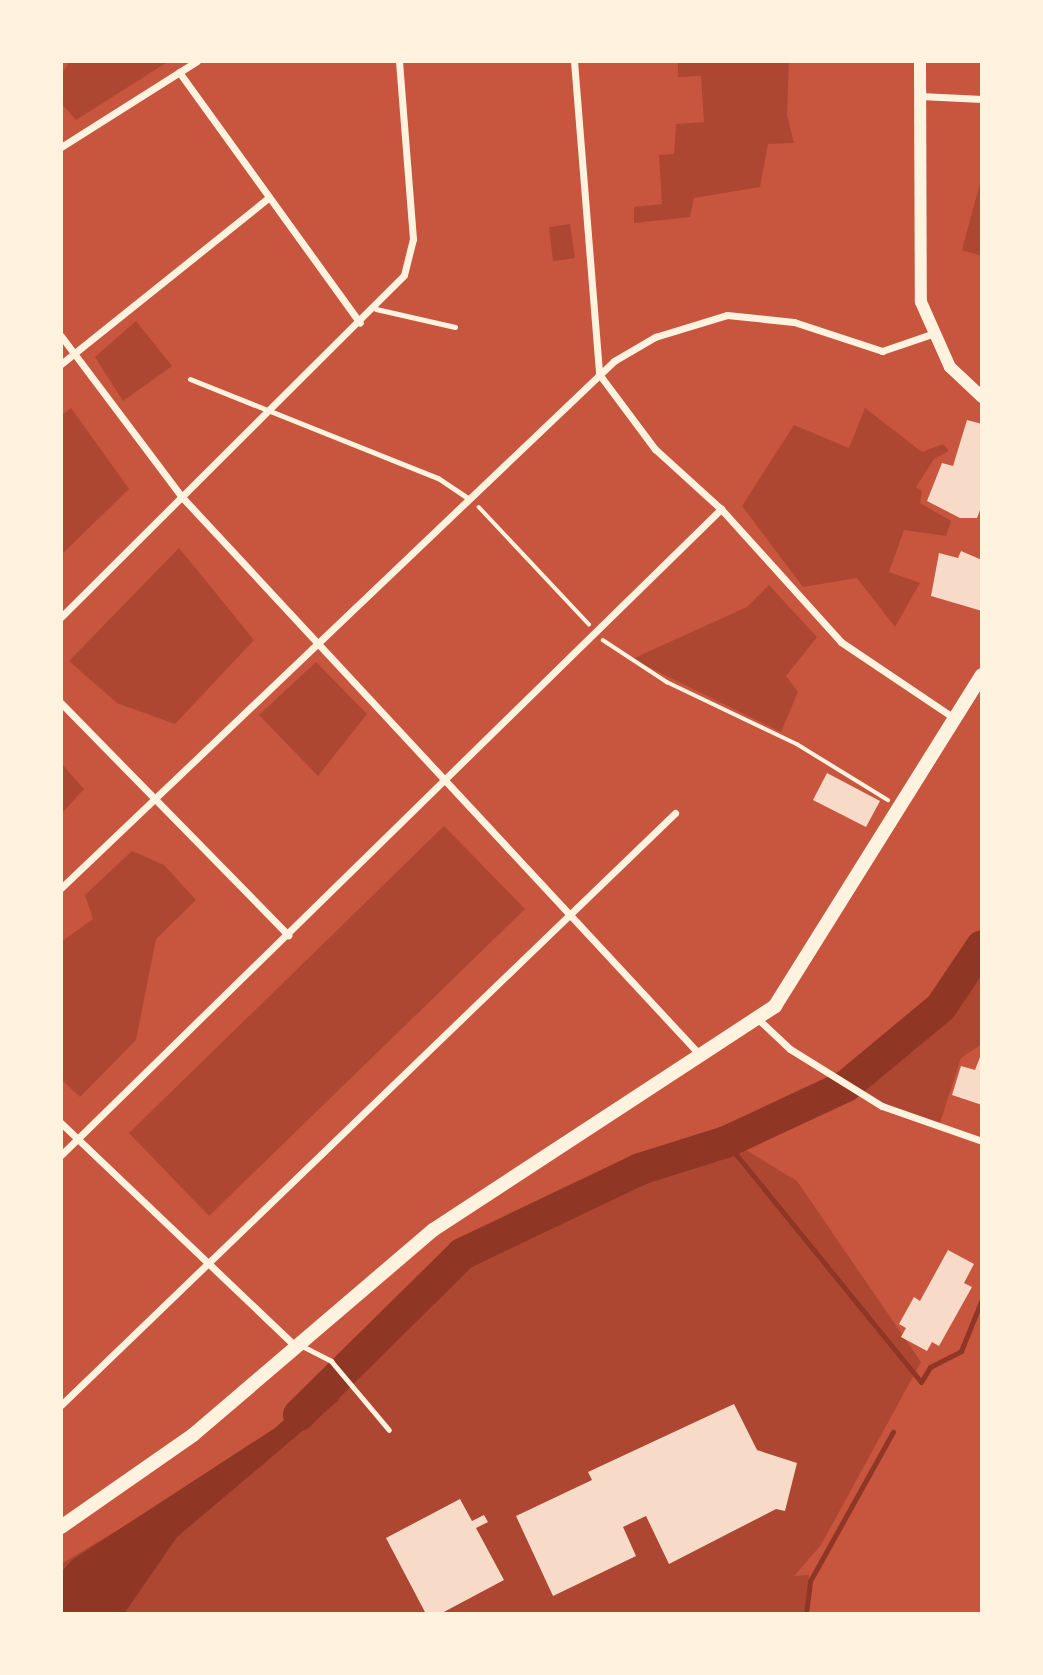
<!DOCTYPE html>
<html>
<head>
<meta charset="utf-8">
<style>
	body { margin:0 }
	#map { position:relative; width:1043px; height:1675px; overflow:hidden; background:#c8553d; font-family:"DM Sans",sans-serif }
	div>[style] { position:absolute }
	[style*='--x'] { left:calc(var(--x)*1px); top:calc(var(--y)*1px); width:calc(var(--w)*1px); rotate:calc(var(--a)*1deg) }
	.green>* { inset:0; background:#ae4732 }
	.water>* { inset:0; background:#8f3625 }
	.stream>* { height:5px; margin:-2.5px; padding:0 2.5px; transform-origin:2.5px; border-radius:2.5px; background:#8f3625 }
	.river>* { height:32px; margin:-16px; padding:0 16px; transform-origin:16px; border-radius:16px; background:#8f3625 }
	.building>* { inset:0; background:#f7dbc8 }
	.path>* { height:3.5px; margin:-1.75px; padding:0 1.75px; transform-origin:1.75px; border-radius:1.75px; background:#fff3e0 }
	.service>* { height:5px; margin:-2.5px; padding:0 2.5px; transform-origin:2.5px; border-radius:2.5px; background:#fff3e0 }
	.minor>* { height:7px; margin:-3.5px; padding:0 3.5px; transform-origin:3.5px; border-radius:3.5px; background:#fff3e0 }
	.tertiary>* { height:12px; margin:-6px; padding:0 6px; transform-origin:6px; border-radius:6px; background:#fff3e0 }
	.secondary>* { height:14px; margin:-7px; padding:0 7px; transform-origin:7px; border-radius:7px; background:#fff3e0 }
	span { translate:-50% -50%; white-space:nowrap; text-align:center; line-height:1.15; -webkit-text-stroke:5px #fff3e0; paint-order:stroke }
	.frame { position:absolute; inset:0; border:63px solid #fff3e0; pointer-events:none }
</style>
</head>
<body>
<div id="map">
	<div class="green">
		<i style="clip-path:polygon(70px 61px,169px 61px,76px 120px,61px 103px,61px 75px)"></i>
		<i style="clip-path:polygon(678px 61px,789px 61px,787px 115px,794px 143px,768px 144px,760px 187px,694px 198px,690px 217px,634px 223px,634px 207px,662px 204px,659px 155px,674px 154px,676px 124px,704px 122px,701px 76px,678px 77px)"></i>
		<i style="clip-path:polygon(982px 176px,982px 256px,962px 250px)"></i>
		<i style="clip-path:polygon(570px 224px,575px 258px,553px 261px,549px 227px)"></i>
		<i style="clip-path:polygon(136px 321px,172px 366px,123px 401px,95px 357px)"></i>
		<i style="clip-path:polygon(71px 408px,129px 489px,61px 555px,61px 416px)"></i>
		<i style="clip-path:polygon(865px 408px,922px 452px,943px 444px,949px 451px,934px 459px,916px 487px,922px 491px,920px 503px,951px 521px,946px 536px,904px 530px,889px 572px,920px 583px,895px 627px,857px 578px,803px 587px,742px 506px,794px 425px,849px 448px)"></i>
		<i style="clip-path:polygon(179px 548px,254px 640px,175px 724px,117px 703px,69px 661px)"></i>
		<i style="clip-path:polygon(769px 585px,817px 637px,786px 676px,798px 692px,781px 732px,632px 659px,747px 607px)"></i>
		<i style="clip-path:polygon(316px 662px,367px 714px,318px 776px,259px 715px)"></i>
		<i style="clip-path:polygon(61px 763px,84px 789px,61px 814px)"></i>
		<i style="clip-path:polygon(444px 826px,525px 909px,209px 1216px,129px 1133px)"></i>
		<i style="clip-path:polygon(132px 851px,164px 865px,196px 900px,156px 939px,136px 1040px,80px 1097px,61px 1079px,61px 942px,93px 919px,85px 895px)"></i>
		<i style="clip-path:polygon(982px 946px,982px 1044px,961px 1058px,938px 1129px,847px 1086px,941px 1007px)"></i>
		<i style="clip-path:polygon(738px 1145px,797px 1181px,921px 1362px,821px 1545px,794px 1576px,809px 1575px,805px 1614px,61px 1614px,61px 1564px,289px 1427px,463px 1256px,640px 1172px)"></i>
	</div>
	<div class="water">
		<i style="clip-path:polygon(325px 1383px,339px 1400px,177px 1537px,124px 1614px,61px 1614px,61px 1572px,72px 1560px,275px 1428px)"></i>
	</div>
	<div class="stream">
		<i style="--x:726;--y:1142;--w:309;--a:50.9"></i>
		<i style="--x:921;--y:1382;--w:17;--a:-59"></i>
		<i style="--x:930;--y:1367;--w:35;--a:-27"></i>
		<i style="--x:961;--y:1351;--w:56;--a:-68"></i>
		<i style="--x:806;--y:1614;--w:33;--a:-83"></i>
		<i style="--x:810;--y:1581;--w:171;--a:-60.9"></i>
	</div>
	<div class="river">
		<i style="--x:299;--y:1415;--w:229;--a:-44.6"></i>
		<i style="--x:462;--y:1254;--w:197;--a:-25.5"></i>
		<i style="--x:640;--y:1169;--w:90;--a:-17.4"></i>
		<i style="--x:726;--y:1142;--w:132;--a:-25"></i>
		<i style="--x:846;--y:1086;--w:124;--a:-39.7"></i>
		<i style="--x:941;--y:1007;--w:73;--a:-56.1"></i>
	</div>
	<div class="building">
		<i style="clip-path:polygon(967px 420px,982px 424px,982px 505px,977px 518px,960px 518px,927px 501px,942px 463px,953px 466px)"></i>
		<i style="clip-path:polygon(961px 551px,982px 560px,982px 611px,931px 596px,939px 553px,958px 558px)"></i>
		<i style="clip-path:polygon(827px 773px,880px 801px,866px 827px,813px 800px)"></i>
		<i style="clip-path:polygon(982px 1052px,982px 1105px,952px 1095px,961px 1066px,975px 1070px)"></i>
		<i style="clip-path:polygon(948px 1250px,974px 1264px,964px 1283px,972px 1287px,939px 1346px,932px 1342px,927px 1351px,901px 1337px,906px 1328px,899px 1324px,914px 1297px,920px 1301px)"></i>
		<i style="clip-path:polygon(734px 1404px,757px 1450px,797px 1463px,785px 1511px,776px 1509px,669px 1564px,646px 1516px,623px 1527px,636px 1556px,553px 1596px,516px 1516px,592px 1480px,588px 1472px)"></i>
		<i style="clip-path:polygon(460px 1499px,472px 1521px,484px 1515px,488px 1522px,476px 1528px,504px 1580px,440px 1614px,426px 1614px,386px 1538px)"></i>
	</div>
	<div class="path">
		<i style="--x:479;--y:507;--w:161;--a:46.8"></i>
		<i style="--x:603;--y:640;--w:77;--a:33.3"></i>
		<i style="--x:667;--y:682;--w:144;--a:25.5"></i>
		<i style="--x:797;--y:744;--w:107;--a:31.6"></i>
	</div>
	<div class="service">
		<i style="--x:376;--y:309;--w:81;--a:12.8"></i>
		<i style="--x:190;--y:379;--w:267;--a:21.8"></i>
		<i style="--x:438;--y:478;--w:37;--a:34"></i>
		<i style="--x:302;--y:1346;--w:33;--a:27"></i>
		<i style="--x:331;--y:1361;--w:90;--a:50"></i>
		<i style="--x:982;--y:1487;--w:29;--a:90"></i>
	</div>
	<div class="minor">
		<i style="--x:574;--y:61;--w:314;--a:85.4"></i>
		<i style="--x:599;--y:374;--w:94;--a:53.3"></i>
		<i style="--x:655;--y:449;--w:89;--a:42.3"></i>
		<i style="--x:721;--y:509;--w:179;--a:47.9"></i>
		<i style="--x:841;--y:642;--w:136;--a:33.9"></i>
		<i style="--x:179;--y:72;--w:309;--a:54.2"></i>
		<i style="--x:920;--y:96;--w:62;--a:2.8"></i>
		<i style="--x:61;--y:147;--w:161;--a:-32.3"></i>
		<i style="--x:61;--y:336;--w:200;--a:53.1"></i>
		<i style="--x:181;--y:496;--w:764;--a:47.12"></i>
		<i style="--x:61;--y:364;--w:265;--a:-38.7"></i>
		<i style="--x:61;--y:617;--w:484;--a:-44.9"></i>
		<i style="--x:404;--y:275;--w:37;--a:-76"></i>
		<i style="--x:413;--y:239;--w:179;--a:-94.5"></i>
		<i style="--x:61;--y:703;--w:325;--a:45.6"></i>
		<i style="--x:61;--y:888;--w:764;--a:-43.62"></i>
		<i style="--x:614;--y:361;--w:48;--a:-30.3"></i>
		<i style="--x:655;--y:337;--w:75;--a:-17"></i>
		<i style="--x:727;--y:315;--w:67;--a:6"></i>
		<i style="--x:794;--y:322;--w:93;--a:18.2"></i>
		<i style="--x:882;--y:351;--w:53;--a:-18.8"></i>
		<i style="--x:758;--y:1019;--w:44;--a:43.2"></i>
		<i style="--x:790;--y:1049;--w:108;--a:31.8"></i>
		<i style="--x:882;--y:1106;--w:106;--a:19.3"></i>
		<i style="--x:61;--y:1123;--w:325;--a:43.6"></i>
		<i style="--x:61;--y:1155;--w:924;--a:-44.39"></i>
		<i style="--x:61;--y:1405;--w:853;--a:-43.95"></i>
	</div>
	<div class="tertiary">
		<i style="--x:920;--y:61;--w:241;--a:89.8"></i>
		<i style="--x:921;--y:302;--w:71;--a:66"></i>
		<i style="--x:950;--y:367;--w:44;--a:43.2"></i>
	</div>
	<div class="secondary">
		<i style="--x:61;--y:1527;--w:161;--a:-34.9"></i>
		<i style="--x:193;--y:1435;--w:316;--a:-40.5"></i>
		<i style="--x:433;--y:1230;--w:409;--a:-33.2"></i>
		<i style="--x:775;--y:1006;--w:390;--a:-58"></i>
	</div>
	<div class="frame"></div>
</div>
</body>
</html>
